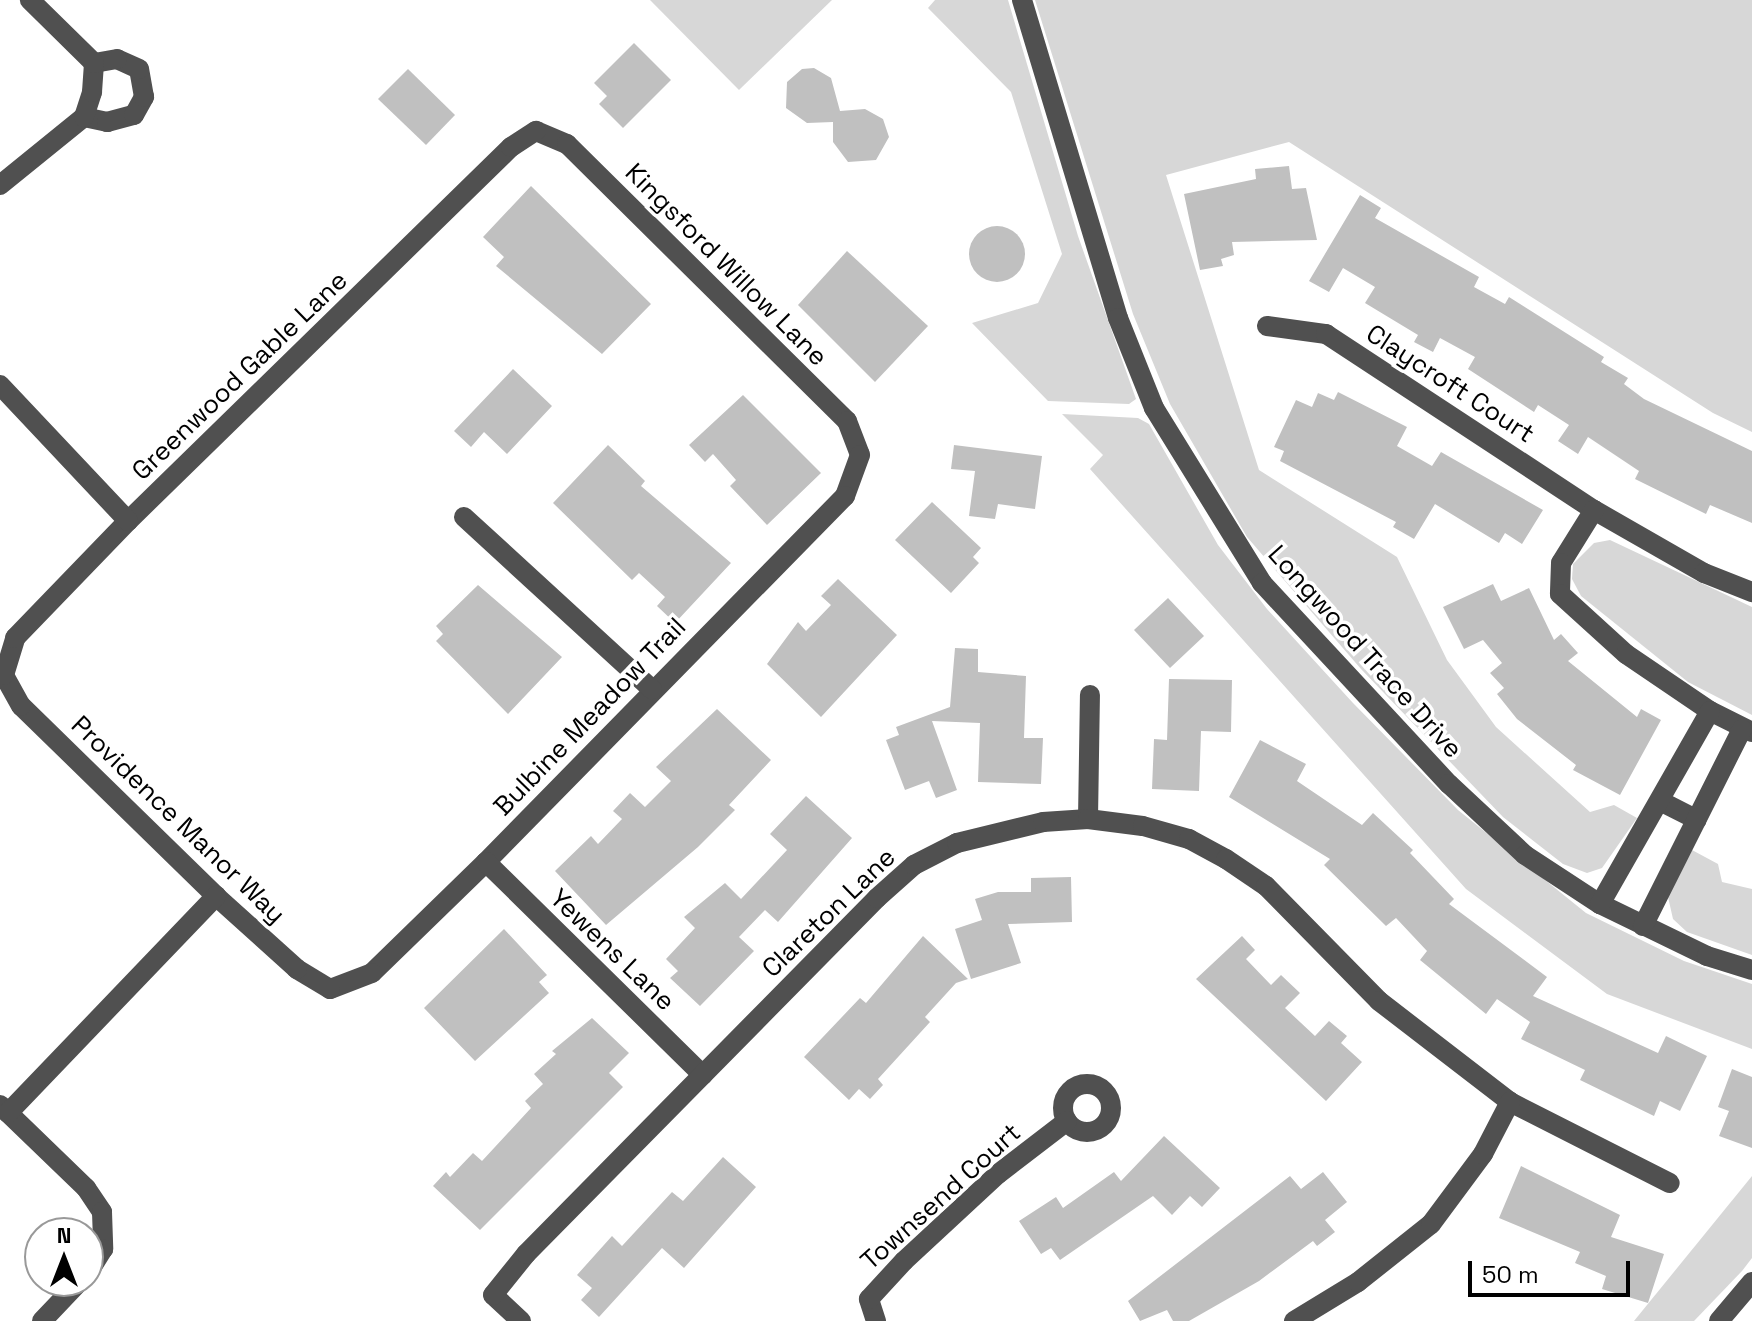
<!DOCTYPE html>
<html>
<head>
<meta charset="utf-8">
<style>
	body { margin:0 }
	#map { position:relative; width:1752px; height:1321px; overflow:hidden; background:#fff; font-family:"Space Grotesk",sans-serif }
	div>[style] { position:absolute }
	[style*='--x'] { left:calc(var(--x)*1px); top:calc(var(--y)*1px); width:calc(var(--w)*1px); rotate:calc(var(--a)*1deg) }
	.green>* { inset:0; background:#d7d7d7 }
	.building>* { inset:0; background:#c0c0c0 }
	.round { border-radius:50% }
	.minor>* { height:20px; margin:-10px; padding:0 10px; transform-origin:10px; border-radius:10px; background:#505050 }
	.minor>.ring { margin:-10px; padding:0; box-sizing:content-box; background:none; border:20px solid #505050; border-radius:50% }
	span { translate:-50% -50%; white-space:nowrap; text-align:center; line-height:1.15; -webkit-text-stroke:7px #fff; paint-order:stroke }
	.street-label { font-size:26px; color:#000 }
	.north { position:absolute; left:24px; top:1217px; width:80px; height:80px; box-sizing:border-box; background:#fff; border:2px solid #999; border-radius:50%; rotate:0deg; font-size:22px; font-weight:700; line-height:32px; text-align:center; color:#000 }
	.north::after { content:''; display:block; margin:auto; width:28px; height:36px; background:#000; clip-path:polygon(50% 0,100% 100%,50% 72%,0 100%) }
	.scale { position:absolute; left:1468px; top:1261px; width:162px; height:36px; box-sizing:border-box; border:4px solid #000; border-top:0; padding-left:10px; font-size:24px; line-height:28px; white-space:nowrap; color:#000; -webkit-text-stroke:6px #fff; paint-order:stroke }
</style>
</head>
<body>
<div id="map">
	<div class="green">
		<i style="clip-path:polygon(650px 0,832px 0,739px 90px)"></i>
		<i style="clip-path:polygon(935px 0,1008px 0,1078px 236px,1136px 399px,1129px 404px,1048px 401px,972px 323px,1038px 303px,1062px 254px,1011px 92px,928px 8px)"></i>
		<i style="clip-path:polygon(1035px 0,1752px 0,1752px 432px,1713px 413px,1289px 142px,1166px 175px,1259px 470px,1397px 557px,1447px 660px,1496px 727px,1590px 812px,1614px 805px,1637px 818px,1602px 868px,1587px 873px,1563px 864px,1503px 817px,1361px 669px,1247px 537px,1170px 404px,1133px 314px)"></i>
		<i style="clip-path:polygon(1062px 414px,1138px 418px,1149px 424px,1218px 545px,1267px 609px,1353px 703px,1458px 810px,1586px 913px,1684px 961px,1752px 984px,1752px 1049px,1607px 994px,1466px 889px,1090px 469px,1103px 455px)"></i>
		<i style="clip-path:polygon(1610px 540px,1752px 607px,1752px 715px,1688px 682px,1581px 596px,1572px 579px,1573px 564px,1594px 543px)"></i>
		<i style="clip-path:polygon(1692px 850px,1718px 864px,1722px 882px,1752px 889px,1752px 955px,1687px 932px,1673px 919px,1668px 897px)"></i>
		<i style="clip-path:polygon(1752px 1176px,1752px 1258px,1742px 1271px,1694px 1321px,1634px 1321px)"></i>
	</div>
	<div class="building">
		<i style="clip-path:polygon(634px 43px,671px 80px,623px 128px,599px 104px,607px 96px,594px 83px)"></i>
		<i style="clip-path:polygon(814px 68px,831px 78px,840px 111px,865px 109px,883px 119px,889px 137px,876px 160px,848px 162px,833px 142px,833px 122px,807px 123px,786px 108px,787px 82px,802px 69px)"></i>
		<i style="clip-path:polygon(408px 69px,455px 115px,426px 145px,378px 99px)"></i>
		<i style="clip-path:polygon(1289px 166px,1292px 189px,1306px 188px,1317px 240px,1232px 242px,1234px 255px,1221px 259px,1223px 266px,1200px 270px,1184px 194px,1256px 179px,1255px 169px)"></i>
		<i style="clip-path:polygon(531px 186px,651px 304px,602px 354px,496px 266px,504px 257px,483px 237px)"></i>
		<i style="clip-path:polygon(1360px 195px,1381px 208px,1375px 218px,1479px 277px,1474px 287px,1505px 304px,1509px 297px,1604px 357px,1601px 362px,1628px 378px,1624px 384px,1644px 399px,1752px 451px,1752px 523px,1710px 505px,1706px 514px,1635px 479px,1639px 471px,1588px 437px,1578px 454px,1558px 441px,1569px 425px,1538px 405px,1534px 412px,1468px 369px,1475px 357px,1440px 338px,1433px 352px,1414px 342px,1418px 335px,1365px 303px,1375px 287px,1343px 268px,1329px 292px,1309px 281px)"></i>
		<i class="round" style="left:969px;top:226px;width:56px;height:56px"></i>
		<i style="clip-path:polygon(847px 251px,928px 326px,875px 382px,798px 305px)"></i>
		<i style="clip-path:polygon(513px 369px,552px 406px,507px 454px,484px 432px,471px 447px,454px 431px)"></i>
		<i style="clip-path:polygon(1338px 392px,1407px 427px,1397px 446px,1432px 466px,1441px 452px,1543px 510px,1522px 544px,1505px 533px,1499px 543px,1435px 504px,1414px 539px,1393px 527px,1396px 522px,1280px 461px,1284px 451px,1274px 447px,1296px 400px,1312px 407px,1318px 393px,1334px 400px)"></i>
		<i style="clip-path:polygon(743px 395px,821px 473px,767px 525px,730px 486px,736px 480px,713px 454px,705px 462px,689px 445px)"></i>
		<i style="clip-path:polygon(608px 445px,645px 481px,641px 486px,731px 563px,675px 623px,657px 606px,665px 597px,639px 573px,632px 580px,553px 503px)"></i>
		<i style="clip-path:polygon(954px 445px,1042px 456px,1035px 509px,998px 504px,995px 519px,969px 516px,975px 471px,951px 469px)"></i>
		<i style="clip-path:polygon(932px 502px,981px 548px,973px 557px,979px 563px,951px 593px,895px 540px)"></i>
		<i style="clip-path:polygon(838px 579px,897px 635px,821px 717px,767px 664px,798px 622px,806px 631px,831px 605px,821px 596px)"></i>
		<i style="clip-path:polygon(1493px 584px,1501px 601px,1529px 588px,1554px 640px,1561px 634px,1578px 653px,1568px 661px,1637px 717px,1641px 709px,1661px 720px,1620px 795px,1573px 770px,1576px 765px,1517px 719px,1497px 694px,1504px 688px,1490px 673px,1502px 663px,1483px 640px,1464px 649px,1443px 607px)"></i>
		<i style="clip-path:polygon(478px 585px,562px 657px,508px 714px,436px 641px,443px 634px,436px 626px)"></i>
		<i style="clip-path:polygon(1168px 598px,1204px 636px,1170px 668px,1134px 630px)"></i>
		<i style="clip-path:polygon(955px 648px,978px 649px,978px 672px,1026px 676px,1024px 738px,1043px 738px,1041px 784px,978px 782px,980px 723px,932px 721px,957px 790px,936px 798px,929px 781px,905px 790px,886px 740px,899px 735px,896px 727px,950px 707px)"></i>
		<i style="clip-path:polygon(1169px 679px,1232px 680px,1231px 732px,1201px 731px,1199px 791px,1152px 789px,1154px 739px,1167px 740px)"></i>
		<i style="clip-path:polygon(717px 709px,771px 760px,729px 805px,735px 810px,698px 847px,606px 925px,555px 871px,591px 836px,598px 844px,622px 819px,613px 811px,630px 793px,645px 807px,671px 781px,656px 767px)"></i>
		<i style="clip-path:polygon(1260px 740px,1306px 764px,1297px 781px,1362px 825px,1373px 813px,1413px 850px,1410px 853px,1454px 899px,1449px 904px,1547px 977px,1533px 996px,1658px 1053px,1666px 1036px,1707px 1056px,1680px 1111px,1660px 1101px,1654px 1116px,1580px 1080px,1585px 1070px,1521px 1039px,1530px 1022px,1497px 999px,1486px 1014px,1420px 960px,1427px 951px,1396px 918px,1386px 926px,1324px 865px,1330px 859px,1229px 797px)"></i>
		<i style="clip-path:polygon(806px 796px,852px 838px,778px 922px,765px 910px,739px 937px,754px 951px,700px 1006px,670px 978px,678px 971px,666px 959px,695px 928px,684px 917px,725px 883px,741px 899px,787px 850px,770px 834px)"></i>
		<i style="clip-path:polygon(1071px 877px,1072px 922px,1008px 924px,1021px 963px,971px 979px,955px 929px,982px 920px,975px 899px,998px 892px,1031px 892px,1031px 878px)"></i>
		<i style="clip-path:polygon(504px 929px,547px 975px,539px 982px,549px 993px,475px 1061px,424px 1008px)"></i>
		<i style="clip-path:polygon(923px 936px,968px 979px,956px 983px,925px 1017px,930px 1022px,878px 1079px,883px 1085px,870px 1099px,859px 1089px,849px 1100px,804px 1057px,860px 998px,866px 1003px)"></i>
		<i style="clip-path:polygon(1242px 936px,1255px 950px,1246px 959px,1271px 985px,1281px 975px,1300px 993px,1285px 1008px,1315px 1036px,1329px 1021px,1347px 1036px,1341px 1043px,1362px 1062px,1326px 1101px,1196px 979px)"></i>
		<i style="clip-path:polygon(592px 1018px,629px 1053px,609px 1073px,623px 1087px,480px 1230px,433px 1186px,446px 1172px,450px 1177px,473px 1153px,482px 1161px,531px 1108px,525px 1101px,543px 1084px,534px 1074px,556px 1054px,552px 1051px)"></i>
		<i style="clip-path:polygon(1732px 1069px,1752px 1077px,1752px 1148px,1719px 1136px,1729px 1111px,1718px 1107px)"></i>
		<i style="clip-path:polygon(1164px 1136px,1220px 1188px,1202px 1207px,1190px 1196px,1172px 1215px,1153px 1196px,1060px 1260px,1051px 1248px,1041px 1254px,1019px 1221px,1056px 1197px,1063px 1208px,1114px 1172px,1121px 1181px)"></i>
		<i style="clip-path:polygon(723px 1157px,756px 1187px,684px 1268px,662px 1248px,599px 1317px,581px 1300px,592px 1288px,577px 1275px,612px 1236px,622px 1246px,672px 1192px,683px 1201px)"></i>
		<i style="clip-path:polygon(1521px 1166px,1620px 1215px,1611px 1237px,1664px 1254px,1648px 1303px,1602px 1289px,1606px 1276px,1575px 1263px,1580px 1252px,1499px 1218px)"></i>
		<i style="clip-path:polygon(1323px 1172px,1347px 1202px,1325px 1220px,1335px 1232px,1317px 1246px,1313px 1241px,1259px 1281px,1189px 1321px,1173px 1321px,1167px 1310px,1140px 1321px,1128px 1301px,1290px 1176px,1301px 1189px)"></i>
	</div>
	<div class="minor">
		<i style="--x:1022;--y:0;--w:332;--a:73.2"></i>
		<i style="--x:1118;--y:318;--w:97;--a:68.2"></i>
		<i style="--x:1154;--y:408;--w:206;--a:58.3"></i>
		<i style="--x:1262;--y:583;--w:275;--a:47.1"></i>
		<i style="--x:1449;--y:784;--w:104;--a:43.1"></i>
		<i style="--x:1525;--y:855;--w:90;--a:33.2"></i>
		<i style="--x:1600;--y:904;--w:119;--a:25.9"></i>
		<i style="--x:1707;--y:956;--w:47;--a:17.3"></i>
		<i style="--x:84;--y:117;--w:24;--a:12"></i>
		<i style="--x:107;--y:122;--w:28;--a:-15"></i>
		<i style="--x:134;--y:115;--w:21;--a:-61"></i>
		<i style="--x:144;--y:97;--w:28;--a:-100"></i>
		<i style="--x:139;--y:69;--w:24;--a:-156"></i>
		<i style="--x:117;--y:59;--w:23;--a:170"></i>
		<i style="--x:536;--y:131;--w:34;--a:23"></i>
		<i style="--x:567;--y:144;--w:394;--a:44.7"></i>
		<i style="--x:847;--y:421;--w:36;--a:69"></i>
		<i style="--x:860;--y:455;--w:44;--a:110.1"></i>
		<i style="--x:845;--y:496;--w:513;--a:134.45"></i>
		<i style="--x:486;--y:862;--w:159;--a:135.8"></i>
		<i style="--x:372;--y:973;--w:45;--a:159.1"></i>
		<i style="--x:330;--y:989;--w:39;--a:-149"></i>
		<i style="--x:297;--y:969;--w:109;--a:-138"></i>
		<i style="--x:216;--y:896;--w:272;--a:-135.7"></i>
		<i style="--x:21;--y:706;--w:35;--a:-119"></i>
		<i style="--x:4;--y:675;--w:39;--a:-73"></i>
		<i style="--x:15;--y:638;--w:163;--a:-46"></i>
		<i style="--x:128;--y:521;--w:535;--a:-44.32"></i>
		<i style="--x:511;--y:147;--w:30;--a:-33"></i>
		<i style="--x:0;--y:185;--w:108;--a:-39"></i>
		<i style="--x:84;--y:117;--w:26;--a:-72"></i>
		<i style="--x:92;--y:92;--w:29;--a:-86"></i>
		<i style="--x:94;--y:63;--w:90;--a:-135.5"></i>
		<i style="--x:1267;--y:326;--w:60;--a:7.7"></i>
		<i style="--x:1326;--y:334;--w:321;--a:33.3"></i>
		<i style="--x:1594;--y:510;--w:127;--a:29.8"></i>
		<i style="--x:1704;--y:573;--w:52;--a:21.6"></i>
		<i style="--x:0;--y:385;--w:187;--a:46.7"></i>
		<i style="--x:1594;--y:510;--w:62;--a:121.9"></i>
		<i style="--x:1561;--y:563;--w:31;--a:92"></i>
		<i style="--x:1560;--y:594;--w:89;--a:42.3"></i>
		<i style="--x:1626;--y:654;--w:102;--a:34.2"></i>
		<i style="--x:1710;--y:711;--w:47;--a:26.6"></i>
		<i style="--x:464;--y:517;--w:255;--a:42.5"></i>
		<i style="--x:1662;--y:802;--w:39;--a:27"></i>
		<i style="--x:1088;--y:819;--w:124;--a:-89.1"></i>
		<i style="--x:486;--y:862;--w:304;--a:44.5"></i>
		<i style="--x:1600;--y:904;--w:222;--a:-60.3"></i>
		<i style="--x:1643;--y:926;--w:220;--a:-63.3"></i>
		<i class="ring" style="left:1063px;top:1084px;width:28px;height:28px"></i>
		<i style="--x:0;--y:1105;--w:120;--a:44"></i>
		<i style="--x:86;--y:1188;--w:29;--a:56"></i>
		<i style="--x:102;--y:1212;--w:37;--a:88"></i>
		<i style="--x:103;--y:1249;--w:28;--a:122"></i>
		<i style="--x:8;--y:1113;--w:301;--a:-46.2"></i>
		<i style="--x:42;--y:1321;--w:55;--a:-46.5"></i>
		<i style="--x:521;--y:1321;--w:38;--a:-137"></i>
		<i style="--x:493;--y:1295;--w:53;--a:-51.2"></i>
		<i style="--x:526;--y:1254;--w:500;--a:-45.4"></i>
		<i style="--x:877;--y:898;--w:50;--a:-41.7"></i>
		<i style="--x:914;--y:865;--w:48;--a:-27.1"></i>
		<i style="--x:957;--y:843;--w:89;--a:-13.7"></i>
		<i style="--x:1043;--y:822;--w:45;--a:-3.8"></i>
		<i style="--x:1088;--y:819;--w:55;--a:7.3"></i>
		<i style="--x:1143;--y:826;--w:48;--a:15.8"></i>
		<i style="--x:1189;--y:839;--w:42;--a:28.4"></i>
		<i style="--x:1226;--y:859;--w:48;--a:34"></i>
		<i style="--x:1266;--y:886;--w:161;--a:45.5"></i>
		<i style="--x:1379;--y:1001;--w:165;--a:37.6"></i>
		<i style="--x:1510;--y:1102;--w:179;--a:26.9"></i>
		<i style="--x:876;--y:1321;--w:23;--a:-108"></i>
		<i style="--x:869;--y:1299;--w:52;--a:-47.4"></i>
		<i style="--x:904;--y:1261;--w:128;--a:-42.8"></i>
		<i style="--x:998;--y:1174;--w:87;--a:-37.5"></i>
		<i style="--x:1294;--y:1321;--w:75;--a:-31.4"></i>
		<i style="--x:1358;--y:1282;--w:93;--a:-38.5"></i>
		<i style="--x:1431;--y:1224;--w:87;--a:-53.4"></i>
		<i style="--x:1483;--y:1154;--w:59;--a:-62.6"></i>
		<i style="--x:1719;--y:1321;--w:51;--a:-49.8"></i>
	</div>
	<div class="street-label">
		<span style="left:726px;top:265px;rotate:45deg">Kingsford Willow Lane</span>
		<span style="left:240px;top:376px;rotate:-44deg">Greenwood Gable Lane</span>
		<span style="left:1450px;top:384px;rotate:33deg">Claycroft Court</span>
		<span style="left:1365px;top:652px;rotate:48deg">Longwood Trace Drive</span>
		<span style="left:590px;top:717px;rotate:-46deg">Bulbine Meadow Trail</span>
		<span style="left:178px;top:820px;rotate:44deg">Providence Manor Way</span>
		<span style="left:829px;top:913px;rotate:-44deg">Clareton Lane</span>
		<span style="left:612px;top:950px;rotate:44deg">Yewens Lane</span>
		<span style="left:941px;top:1197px;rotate:-42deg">Townsend Court</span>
	</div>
	<div class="north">N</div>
	<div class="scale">50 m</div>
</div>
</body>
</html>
